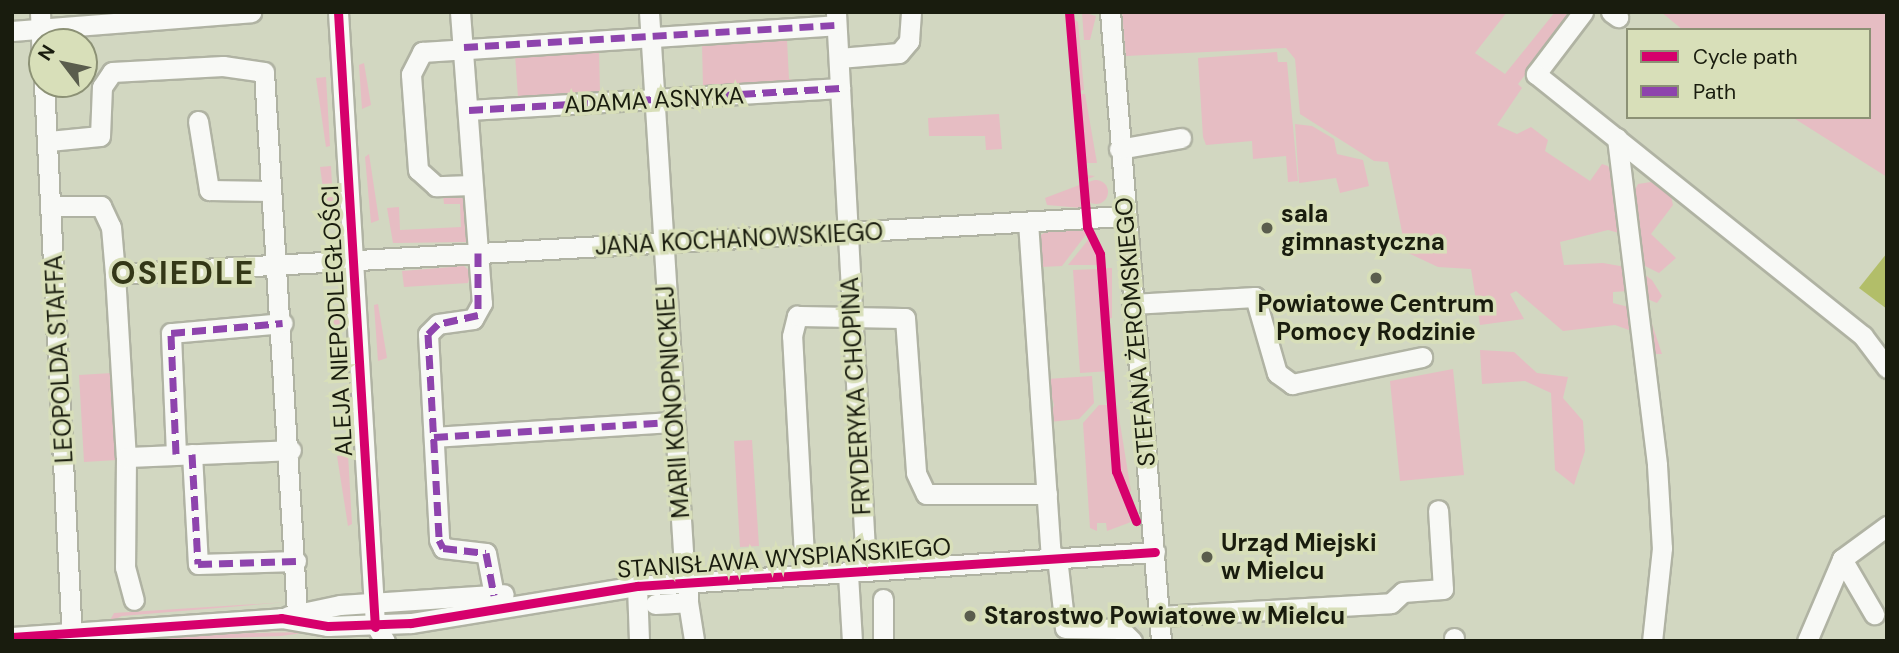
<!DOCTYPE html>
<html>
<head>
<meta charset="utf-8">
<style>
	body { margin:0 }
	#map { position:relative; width:1899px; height:653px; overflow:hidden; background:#d2d7c1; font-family:"DM Sans",sans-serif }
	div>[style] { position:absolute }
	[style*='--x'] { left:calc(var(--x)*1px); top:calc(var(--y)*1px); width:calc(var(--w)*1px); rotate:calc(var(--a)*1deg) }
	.green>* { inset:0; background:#e6bdc3 }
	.round { border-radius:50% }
	.water>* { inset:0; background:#b2be69 }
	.roads { filter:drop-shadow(2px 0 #b0b3a3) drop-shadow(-2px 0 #b0b3a3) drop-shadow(0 2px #b0b3a3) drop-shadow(0 -2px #b0b3a3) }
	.minor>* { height:19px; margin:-9.5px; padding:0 9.5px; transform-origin:9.5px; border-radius:9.5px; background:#f8f9f6 }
	.quiet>* { height:7px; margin-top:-3.5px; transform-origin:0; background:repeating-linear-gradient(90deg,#8e44ad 0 14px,transparent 0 21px) }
	.cycleway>* { height:9px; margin:-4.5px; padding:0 4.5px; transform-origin:4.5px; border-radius:4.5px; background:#d6006c }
	.dots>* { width:19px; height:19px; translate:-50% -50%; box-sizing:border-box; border:4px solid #d8dfb9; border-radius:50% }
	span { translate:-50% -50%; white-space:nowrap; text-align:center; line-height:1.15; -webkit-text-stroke:7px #d8dfb9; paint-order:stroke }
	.street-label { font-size:24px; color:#191c0e }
	.poi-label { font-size:24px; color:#191c0e; font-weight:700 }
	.left { translate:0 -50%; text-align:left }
	.district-label { font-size:32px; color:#333717; font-weight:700; letter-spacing:2px }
	.frame { position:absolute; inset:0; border:14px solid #191c0e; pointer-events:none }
	.legend { position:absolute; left:1626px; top:28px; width:245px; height:91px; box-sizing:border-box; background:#d8dfb9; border:2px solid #8c9175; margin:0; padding:9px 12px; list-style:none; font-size:21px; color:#191c0e }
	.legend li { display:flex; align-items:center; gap:14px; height:35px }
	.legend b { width:35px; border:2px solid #8c9175 }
	.north { position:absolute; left:28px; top:28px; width:70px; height:70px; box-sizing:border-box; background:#d8dfb9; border:2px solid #8c9175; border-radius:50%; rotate:302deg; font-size:19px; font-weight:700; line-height:28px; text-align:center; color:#191c0e }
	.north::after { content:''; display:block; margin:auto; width:24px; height:32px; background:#5a5d4d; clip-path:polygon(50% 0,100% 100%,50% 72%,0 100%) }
</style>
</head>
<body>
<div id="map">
	<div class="green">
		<i style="clip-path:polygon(1082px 12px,1096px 16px,1090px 40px,1084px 40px)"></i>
		<i style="clip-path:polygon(1122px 12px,1507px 12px,1475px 53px,1505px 74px,1555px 12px,1564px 12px,1570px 18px,1518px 84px,1522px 88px,1497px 125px,1517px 134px,1531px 127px,1548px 140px,1545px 151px,1590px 181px,1602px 164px,1608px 166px,1627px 206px,1638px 184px,1651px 182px,1671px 196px,1673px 205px,1651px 234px,1676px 258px,1659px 273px,1637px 262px,1623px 234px,1608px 230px,1560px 242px,1564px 265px,1603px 263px,1637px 269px,1652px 280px,1662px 296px,1657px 303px,1628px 291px,1613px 292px,1613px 303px,1648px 312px,1662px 354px,1649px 354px,1640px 334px,1615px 325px,1563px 331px,1516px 291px,1510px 294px,1524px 319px,1480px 325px,1471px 269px,1438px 267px,1406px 252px,1388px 162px,1374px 161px,1300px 114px,1295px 59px,1286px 48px,1126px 56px)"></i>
		<i style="clip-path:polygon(1661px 12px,1887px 12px,1887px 177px,1792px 117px,1869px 117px,1869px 30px,1683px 30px)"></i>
		<i style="clip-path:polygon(1071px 17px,1078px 22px,1084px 90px,1078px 91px)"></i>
		<i style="clip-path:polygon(798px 36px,787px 40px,789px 79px,799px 82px,703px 87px,702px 44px,692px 44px)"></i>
		<i style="clip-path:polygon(599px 50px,600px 91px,610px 93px,509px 99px,518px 97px,515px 55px)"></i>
		<i style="clip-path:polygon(1277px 52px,1278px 62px,1287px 62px,1298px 181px,1288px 182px,1286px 156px,1253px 159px,1252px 141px,1206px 145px,1203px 137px,1198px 58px)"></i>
		<i style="clip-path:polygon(364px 63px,371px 105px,362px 109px,359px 65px)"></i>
		<i style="clip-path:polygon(326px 77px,330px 146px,326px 147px,316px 78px)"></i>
		<i style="clip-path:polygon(1078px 94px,1085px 94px,1097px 163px,1086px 163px,1087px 175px,1095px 176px,1086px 180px)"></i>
		<i style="clip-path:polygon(999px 114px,1002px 149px,986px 150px,985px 136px,929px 136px,928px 118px)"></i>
		<i style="clip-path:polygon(1295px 124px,1312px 126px,1334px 139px,1337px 154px,1363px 160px,1369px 186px,1340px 193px,1336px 178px,1299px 183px)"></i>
		<i style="clip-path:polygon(369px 154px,379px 220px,371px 223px,365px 157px)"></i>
		<i style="clip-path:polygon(331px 166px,334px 222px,328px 223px,320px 167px)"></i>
		<i class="round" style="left:1084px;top:180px;width:24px;height:24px"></i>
		<i style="clip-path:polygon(1082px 184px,1082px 208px,1047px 205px,1045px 198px)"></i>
		<i style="clip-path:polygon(443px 195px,467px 199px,468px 242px,393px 243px,387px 208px,399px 207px,400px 230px,461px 227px,460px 204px,444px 204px)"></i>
		<i style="clip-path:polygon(1046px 232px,1084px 230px,1088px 232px,1062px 266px,1041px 267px,1039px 236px)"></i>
		<i style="clip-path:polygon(1093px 237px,1099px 265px,1068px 265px,1088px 240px)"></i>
		<i style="clip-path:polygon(464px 266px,471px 272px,468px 283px,404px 287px,402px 271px)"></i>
		<i style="clip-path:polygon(1103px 268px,1112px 268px,1112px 318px,1107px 319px)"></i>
		<i style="clip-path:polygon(1099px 269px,1110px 371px,1080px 373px,1073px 270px)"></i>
		<i style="clip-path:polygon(378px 304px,387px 358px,378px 361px,374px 305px)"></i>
		<i style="clip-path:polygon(338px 305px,343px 356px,339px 358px,331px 309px)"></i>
		<i style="clip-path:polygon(1480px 350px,1514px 352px,1537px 373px,1568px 377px,1563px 398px,1583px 421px,1585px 451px,1574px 485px,1555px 470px,1551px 393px,1525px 381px,1482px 384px)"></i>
		<i style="clip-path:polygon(1453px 369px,1464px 475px,1400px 481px,1390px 381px)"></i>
		<i style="clip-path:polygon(112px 373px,117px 460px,84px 462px,79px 375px)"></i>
		<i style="clip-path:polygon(1092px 376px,1094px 403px,1079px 419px,1049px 422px,1054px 405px,1047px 379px)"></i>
		<i style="clip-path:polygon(1099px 405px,1113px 405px,1114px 470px,1131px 522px,1107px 531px,1106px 523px,1097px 523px,1097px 531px,1090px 528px,1083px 423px)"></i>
		<i style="clip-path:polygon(1117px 405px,1131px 491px,1125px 494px,1118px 471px)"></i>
		<i style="clip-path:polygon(752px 440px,759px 546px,740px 547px,734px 441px)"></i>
		<i style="clip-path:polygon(348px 454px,352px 524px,348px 526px,337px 456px)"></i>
		<i style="clip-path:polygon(288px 602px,122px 616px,109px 622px,114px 613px)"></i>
		<i style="clip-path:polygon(310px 632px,281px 636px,142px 641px,152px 635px)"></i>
	</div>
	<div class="water">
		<i style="clip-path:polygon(1887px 253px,1887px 309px,1859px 288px)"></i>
	</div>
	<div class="roads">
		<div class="minor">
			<i style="--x:40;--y:12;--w:51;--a:87.8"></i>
			<i style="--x:338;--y:12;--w:613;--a:86.54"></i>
			<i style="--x:375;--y:624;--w:20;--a:60"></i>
			<i style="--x:460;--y:12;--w:292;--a:85.7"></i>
			<i style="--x:482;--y:303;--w:18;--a:119"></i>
			<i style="--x:473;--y:319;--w:35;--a:172"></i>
			<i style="--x:438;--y:324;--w:14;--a:135"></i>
			<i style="--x:428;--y:334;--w:206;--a:86.9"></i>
			<i style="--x:439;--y:540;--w:9;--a:63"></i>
			<i style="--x:443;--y:548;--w:43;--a:6.6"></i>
			<i style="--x:486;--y:553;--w:43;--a:79.2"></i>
			<i style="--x:649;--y:12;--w:571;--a:86.39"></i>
			<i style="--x:1110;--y:12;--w:631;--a:85.36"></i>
			<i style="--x:1583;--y:12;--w:78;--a:127.2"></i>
			<i style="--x:1536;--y:74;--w:419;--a:38.7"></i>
			<i style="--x:1863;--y:336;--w:40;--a:53"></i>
			<i style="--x:1611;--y:12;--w:9;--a:36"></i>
			<i style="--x:836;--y:13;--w:557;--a:86.91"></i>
			<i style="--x:12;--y:31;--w:240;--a:-4.5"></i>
			<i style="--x:839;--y:58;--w:60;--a:-4.8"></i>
			<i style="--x:899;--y:53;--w:16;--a:-50"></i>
			<i style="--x:909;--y:41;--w:29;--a:-86"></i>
			<i style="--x:44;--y:84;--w:558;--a:87.12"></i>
			<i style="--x:469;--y:110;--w:372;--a:-3.4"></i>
			<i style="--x:198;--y:121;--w:70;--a:80.9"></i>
			<i style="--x:209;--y:190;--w:62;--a:0.9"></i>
			<i style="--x:1617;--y:138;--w:329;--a:83"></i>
			<i style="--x:1657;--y:465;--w:83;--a:86.6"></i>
			<i style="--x:1662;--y:548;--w:94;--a:96.1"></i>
			<i style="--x:49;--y:141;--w:51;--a:-5.6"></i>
			<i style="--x:100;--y:136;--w:49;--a:-87.7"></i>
			<i style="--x:102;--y:87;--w:18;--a:-56"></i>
			<i style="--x:112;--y:72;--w:111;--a:-3.1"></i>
			<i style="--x:223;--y:66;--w:41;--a:8.3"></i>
			<i style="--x:264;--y:72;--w:542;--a:86.51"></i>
			<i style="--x:1119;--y:149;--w:63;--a:-10.1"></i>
			<i style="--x:472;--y:185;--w:36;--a:178"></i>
			<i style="--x:436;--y:186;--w:24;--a:-138"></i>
			<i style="--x:418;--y:170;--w:96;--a:-94.2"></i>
			<i style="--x:411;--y:74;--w:25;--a:-63"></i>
			<i style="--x:422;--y:52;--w:415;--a:-3.7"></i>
			<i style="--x:52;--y:206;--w:49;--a:0"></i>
			<i style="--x:101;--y:206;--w:23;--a:65"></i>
			<i style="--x:111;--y:227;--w:47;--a:85.1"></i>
			<i style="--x:115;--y:274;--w:1010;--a:-3.29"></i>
			<i style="--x:1028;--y:222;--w:337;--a:86.1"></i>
			<i style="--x:115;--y:274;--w:183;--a:86.6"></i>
			<i style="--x:126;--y:457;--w:110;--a:90.5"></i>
			<i style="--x:125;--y:567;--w:34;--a:75"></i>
			<i style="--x:1132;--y:304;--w:123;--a:-3.3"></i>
			<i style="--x:1255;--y:297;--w:79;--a:73.9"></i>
			<i style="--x:1277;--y:373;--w:19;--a:36"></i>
			<i style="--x:1292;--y:384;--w:133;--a:-11.7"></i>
			<i style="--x:434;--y:437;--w:241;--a:-3.6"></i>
			<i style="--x:176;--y:454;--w:121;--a:-92.4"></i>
			<i style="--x:171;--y:333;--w:112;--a:-5.1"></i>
			<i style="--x:192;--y:454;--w:110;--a:86.9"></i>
			<i style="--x:198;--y:564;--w:98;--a:-1.8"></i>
			<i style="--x:126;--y:457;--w:165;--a:-2.4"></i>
			<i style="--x:1057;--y:557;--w:71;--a:83.6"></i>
			<i style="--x:1065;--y:628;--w:55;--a:1"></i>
			<i style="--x:1120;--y:629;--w:17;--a:45"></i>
			<i style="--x:1842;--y:559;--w:64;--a:59.8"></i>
			<i style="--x:805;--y:574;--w:238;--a:-93.1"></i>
			<i style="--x:792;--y:336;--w:21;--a:-76"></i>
			<i style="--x:797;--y:316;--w:108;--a:1.1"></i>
			<i style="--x:905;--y:318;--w:155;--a:85.9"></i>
			<i style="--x:916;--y:473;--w:23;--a:65"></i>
			<i style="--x:926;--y:494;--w:121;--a:0"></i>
			<i style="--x:848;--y:574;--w:67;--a:86.6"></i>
			<i style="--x:637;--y:586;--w:55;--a:87.9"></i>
			<i style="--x:688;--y:602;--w:39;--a:81"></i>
			<i style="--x:655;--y:604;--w:33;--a:-3"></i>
			<i style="--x:688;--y:602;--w:21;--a:-90"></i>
			<i style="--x:288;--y:616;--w:53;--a:-11.9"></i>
			<i style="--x:340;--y:605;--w:164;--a:-3.8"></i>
			<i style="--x:1161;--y:616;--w:230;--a:-3.2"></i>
			<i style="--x:1391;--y:603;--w:16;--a:-43"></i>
			<i style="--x:1403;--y:592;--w:40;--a:-4.3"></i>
			<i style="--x:1443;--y:589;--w:79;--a:-93.6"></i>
			<i style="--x:12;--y:637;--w:270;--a:-4"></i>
			<i style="--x:281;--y:618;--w:48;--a:9.7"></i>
			<i style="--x:328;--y:626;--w:83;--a:-2.1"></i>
			<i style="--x:411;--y:623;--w:229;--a:-9.3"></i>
			<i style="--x:637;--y:586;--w:519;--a:-3.76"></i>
			<i style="--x:1454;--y:638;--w:3;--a:90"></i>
			<i style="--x:883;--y:641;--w:42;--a:-90"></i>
			<i style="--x:1807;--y:641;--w:89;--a:-66.9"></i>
			<i style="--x:1842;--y:559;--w:56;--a:-36.3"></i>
		</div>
	</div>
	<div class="quiet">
		<i style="--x:464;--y:47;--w:373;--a:-3.4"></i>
		<i style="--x:469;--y:110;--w:372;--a:-3.4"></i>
		<i style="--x:478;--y:253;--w:62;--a:90"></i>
		<i style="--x:478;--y:315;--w:41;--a:167.3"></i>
		<i style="--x:438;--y:324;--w:14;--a:135"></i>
		<i style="--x:428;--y:334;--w:206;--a:86.9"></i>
		<i style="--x:439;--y:540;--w:9;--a:63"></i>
		<i style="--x:443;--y:548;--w:43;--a:6.6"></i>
		<i style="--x:486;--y:553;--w:43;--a:79.2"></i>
		<i style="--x:434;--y:437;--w:241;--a:-3.6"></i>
		<i style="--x:176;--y:454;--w:121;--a:-92.4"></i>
		<i style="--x:171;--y:333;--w:112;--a:-5.1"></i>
		<i style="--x:192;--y:454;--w:110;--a:86.9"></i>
		<i style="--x:198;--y:564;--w:98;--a:-1.8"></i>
	</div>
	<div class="cycleway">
		<i style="--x:338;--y:12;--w:616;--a:86.56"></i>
		<i style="--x:1069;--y:12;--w:216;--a:85.2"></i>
		<i style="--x:1087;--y:227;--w:30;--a:64"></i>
		<i style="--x:1100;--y:254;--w:218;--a:85.8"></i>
		<i style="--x:1116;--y:471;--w:54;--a:68.2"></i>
		<i style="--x:12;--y:637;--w:270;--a:-4"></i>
		<i style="--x:281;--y:618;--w:48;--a:9.7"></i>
		<i style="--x:328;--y:626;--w:83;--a:-2.1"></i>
		<i style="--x:411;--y:623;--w:229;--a:-9.3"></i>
		<i style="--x:637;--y:586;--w:519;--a:-3.76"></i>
	</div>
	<div class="dots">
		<i style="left:1267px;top:228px;background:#5a5d4d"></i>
		<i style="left:1376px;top:278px;background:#5a5d4d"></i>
		<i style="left:1207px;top:557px;background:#5a5d4d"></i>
		<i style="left:970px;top:616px;background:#5a5d4d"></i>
	</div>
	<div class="street-label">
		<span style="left:654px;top:100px;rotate:-3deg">ADAMA ASNYKA</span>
		<span style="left:739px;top:239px;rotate:-3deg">JANA KOCHANOWSKIEGO</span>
		<span style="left:337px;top:321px;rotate:-93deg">ALEJA NIEPODLEGŁOŚCI</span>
		<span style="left:1135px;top:332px;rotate:-95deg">STEFANA ŻEROMSKIEGO</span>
		<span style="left:59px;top:359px;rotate:-93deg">LEOPOLDA STAFFA</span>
		<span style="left:856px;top:396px;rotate:-93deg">FRYDERYKA CHOPINA</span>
		<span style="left:673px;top:402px;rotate:-94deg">MARII KONOPNICKIEJ</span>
		<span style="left:784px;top:558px;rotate:-4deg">STANISŁAWA WYSPIAŃSKIEGO</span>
	</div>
	<div class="poi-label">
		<span class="left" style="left:1281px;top:228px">sala<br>gimnastyczna</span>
		<span style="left:1376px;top:318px">Powiatowe Centrum<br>Pomocy Rodzinie</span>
		<span class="left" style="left:1221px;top:557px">Urząd Miejski<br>w Mielcu</span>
		<span class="left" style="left:984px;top:616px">Starostwo Powiatowe w Mielcu</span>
	</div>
	<div class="district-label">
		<span style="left:183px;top:273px">OSIEDLE</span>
	</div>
	<div class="frame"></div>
	<ul class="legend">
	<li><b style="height:9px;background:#d6006c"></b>Cycle path</li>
	<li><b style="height:9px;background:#8e44ad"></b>Path</li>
	</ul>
	<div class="north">N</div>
</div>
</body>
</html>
